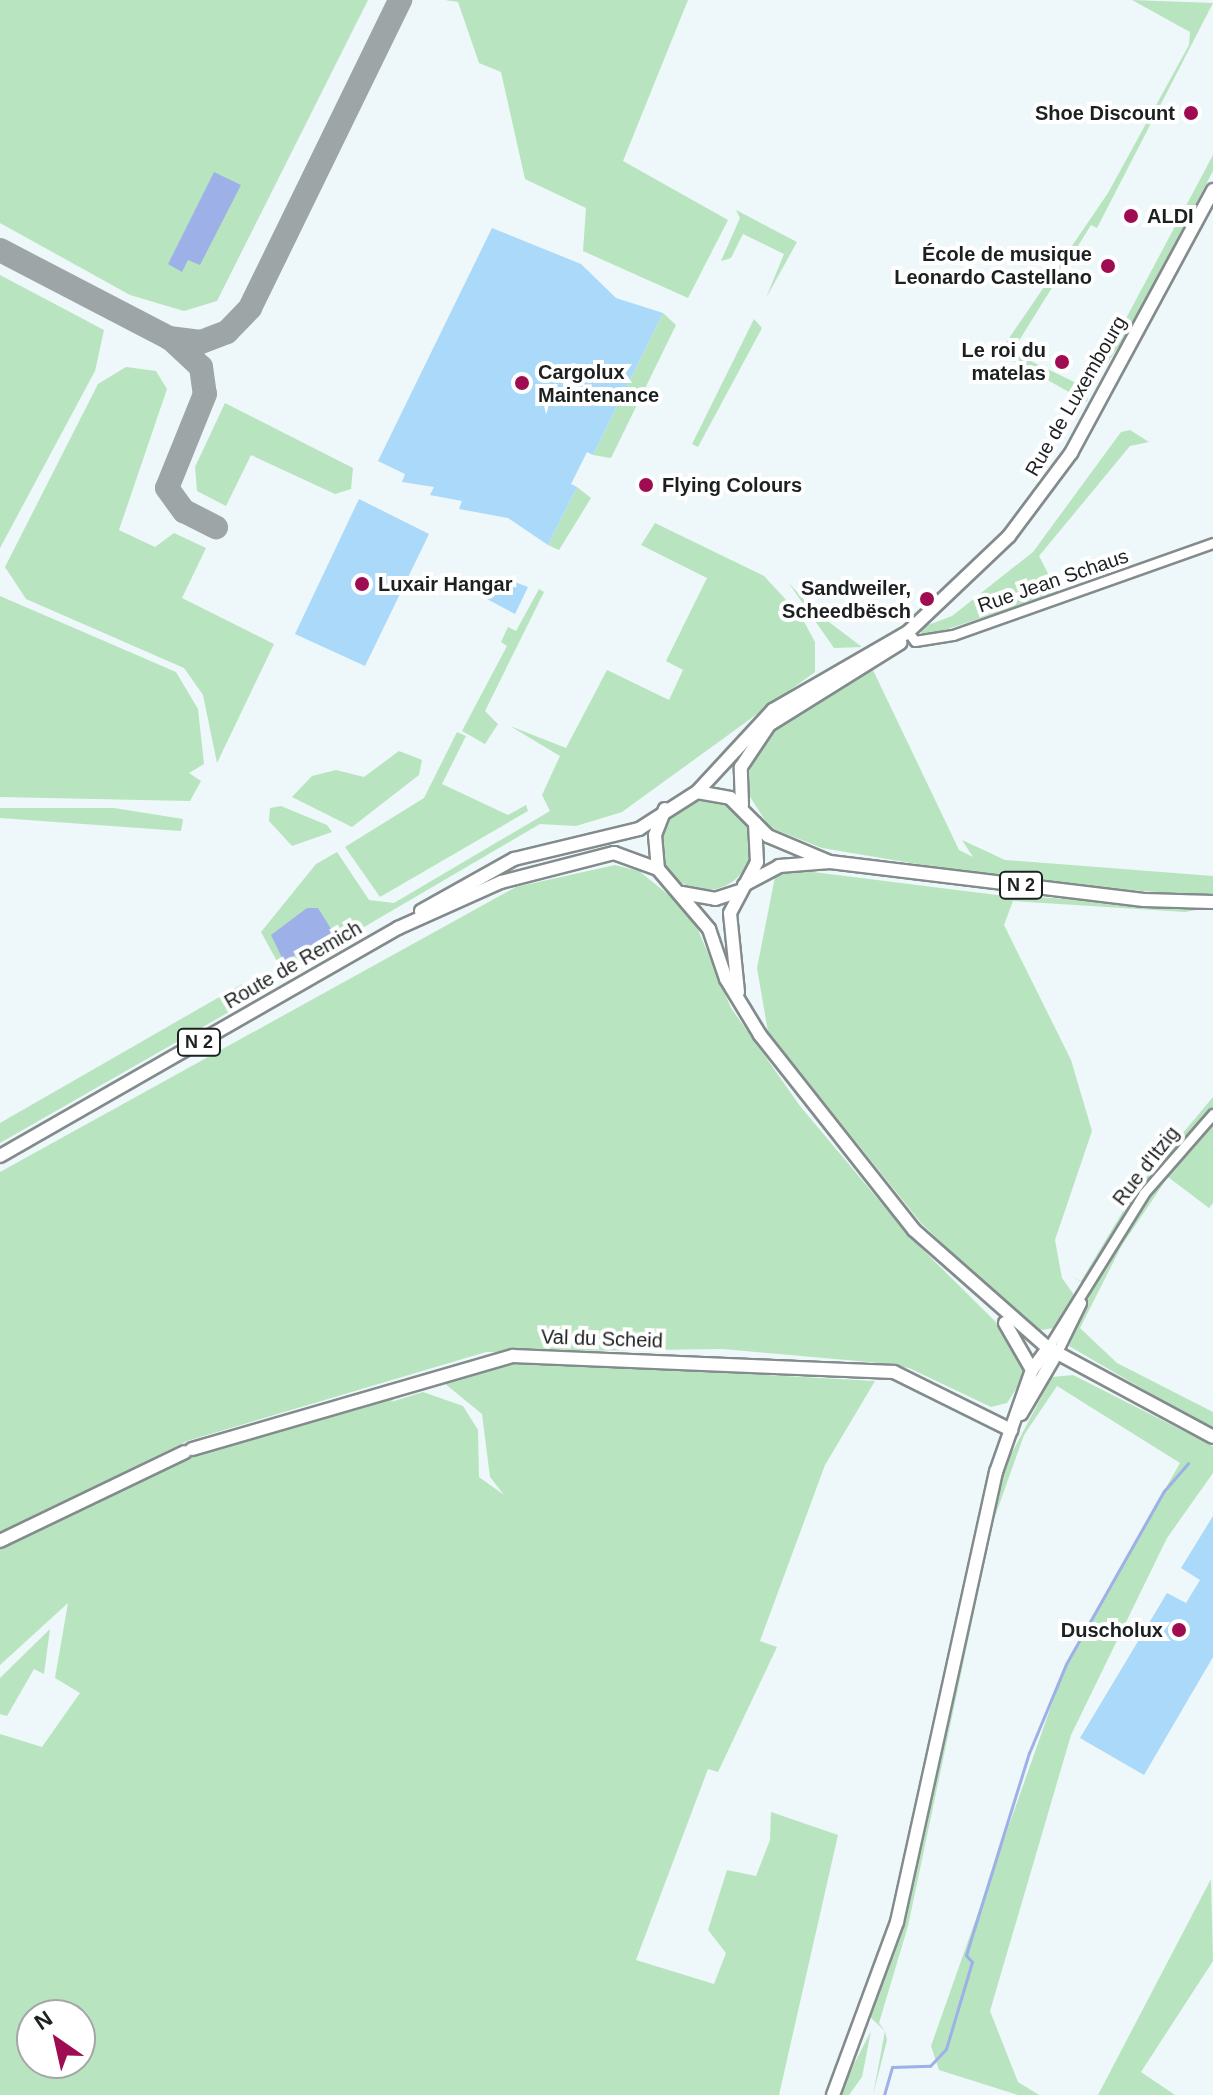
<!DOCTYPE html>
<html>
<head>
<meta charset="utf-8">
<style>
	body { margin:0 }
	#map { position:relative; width:1213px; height:2095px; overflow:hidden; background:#eef7f9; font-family:Arial,sans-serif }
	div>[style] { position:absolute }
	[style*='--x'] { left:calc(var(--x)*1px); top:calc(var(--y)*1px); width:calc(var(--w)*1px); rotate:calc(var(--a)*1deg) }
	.green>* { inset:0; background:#b8e5bf }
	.round { border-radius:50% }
	.water>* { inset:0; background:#9db0e8 }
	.stream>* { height:3px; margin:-1.5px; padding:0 1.5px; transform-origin:1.5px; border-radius:1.5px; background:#9db0e8 }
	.taxiway>* { height:24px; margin:-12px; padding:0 12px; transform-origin:12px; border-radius:12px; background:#9ea5a6 }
	.building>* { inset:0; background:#aad9fa }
	.roads { filter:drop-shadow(2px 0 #838b8d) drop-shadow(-2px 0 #838b8d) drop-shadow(0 2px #838b8d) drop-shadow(0 -2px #838b8d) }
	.minor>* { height:9px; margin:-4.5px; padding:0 4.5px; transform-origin:4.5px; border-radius:4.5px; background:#fff }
	.major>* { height:12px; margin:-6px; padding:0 6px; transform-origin:6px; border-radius:6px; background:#fff }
	.dots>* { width:22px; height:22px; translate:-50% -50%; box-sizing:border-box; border:4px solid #fff; border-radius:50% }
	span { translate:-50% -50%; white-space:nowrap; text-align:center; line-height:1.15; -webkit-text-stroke:8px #fff; paint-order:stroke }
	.shield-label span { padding:2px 6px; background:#fff; border:2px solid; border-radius:6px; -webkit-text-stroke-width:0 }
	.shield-label { font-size:18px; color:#1d2021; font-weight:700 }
	.poi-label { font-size:20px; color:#1d2021; font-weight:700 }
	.right { translate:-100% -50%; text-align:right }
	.left { translate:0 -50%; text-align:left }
	.street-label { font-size:20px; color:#1d2021 }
	.north { position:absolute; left:16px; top:1999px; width:80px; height:80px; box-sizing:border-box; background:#fff; border:2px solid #a5a6a6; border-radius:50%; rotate:326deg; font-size:22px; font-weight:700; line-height:32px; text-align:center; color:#1d2021 }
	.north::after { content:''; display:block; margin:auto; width:28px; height:36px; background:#a00c52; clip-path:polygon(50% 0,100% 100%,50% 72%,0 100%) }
</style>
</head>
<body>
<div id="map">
	<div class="green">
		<i style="clip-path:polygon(0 0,368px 0,217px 301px,184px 311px,130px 295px,0 223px)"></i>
		<i style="clip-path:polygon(445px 0,688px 0,623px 161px,728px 220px,688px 298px,583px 251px,586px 208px,525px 179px,501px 72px,479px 63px,458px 2px)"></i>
		<i style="clip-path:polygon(1132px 0,1213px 3px,1097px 228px,1091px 225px,1012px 352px,1089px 389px,1087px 402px,999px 353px,1108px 193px,1189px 45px,1190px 32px)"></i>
		<i style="clip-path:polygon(1213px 155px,1213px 171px,1125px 338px,1094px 381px,1090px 369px,1122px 326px)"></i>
		<i style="clip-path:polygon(736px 210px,797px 242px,766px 298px,784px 254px,743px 234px,731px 258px,721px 261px,740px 218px)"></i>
		<i style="clip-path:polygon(0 275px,104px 330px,95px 371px,0 548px)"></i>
		<i style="clip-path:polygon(663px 313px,676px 325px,611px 458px,593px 455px)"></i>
		<i style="clip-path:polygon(754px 319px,762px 328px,698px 447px,692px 444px)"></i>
		<i style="clip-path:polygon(126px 367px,156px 371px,167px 389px,119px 530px,155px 547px,174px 533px,206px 548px,182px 598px,274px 644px,217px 763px,203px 695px,184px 668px,26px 599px,5px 567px,98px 384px)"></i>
		<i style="clip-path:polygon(225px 403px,353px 468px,351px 489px,335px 494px,251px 455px,226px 506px,197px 491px,195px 467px)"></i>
		<i style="clip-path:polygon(1130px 430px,1149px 442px,1130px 446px,1039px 556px,1058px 593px,923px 637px,920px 628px,952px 616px,1033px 552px,1121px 432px)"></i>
		<i style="clip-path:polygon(577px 487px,591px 498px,559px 550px,548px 545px)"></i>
		<i style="clip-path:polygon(655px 523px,764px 576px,801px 616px,815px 642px,815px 672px,622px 812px,576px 826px,540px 824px,284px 974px,261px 932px,316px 864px,337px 852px,369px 900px,394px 903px,550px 811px,542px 795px,560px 756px,510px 726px,566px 748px,607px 670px,669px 700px,683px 670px,666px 661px,707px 578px,641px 545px)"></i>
		<i style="clip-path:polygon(788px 582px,813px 610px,862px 647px,834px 648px)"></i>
		<i style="clip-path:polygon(539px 589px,544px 592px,485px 711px,498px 724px,485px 744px,462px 731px,507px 646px,501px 642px,508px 627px,516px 631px)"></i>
		<i style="clip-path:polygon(0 596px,176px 672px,198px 709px,204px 764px,189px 773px,201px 781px,190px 801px,0 797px)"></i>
		<i style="clip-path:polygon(873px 670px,959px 850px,973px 857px,962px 840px,1005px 860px,1213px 876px,1213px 896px,1030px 883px,822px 848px,769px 827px,744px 787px,760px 740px)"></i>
		<i style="clip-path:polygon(457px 732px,466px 736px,442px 784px,508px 815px,526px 805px,528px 811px,380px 897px,345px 847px,424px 798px)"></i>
		<i style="clip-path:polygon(399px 751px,422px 760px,419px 775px,352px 827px,292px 797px,312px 776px,336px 770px,364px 777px)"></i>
		<i class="round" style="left:660px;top:798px;width:92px;height:92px"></i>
		<i style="clip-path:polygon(281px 806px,327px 825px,332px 832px,292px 846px,269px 821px,270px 808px)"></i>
		<i style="clip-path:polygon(0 808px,114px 808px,183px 819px,181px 831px,0 818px)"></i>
		<i style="clip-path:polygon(615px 865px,639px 871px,691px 913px,731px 1008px,800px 1106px,908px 1235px,1016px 1342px,1026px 1374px,1007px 1403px,991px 1407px,909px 1368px,869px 1362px,723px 1349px,486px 1352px,187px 1441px,0 1533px,0 1172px,516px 887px)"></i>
		<i style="clip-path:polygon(789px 869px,997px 895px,1213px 907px,1185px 912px,1013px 901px,1004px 925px,1071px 1060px,1092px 1131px,1055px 1240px,1062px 1278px,1077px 1299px,1055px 1328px,1040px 1330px,1023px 1320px,921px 1223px,768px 1032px,757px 968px,776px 872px)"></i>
		<i style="clip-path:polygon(242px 984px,250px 1000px,0 1143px,0 1123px)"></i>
		<i style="clip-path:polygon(1213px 1097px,1213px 1203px,1209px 1208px,1168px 1177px,1122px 1245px,1080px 1328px,1117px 1363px,1213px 1412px,1213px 1430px,1069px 1346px,1107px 1252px,1086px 1284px,1070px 1276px,1081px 1281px,1137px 1188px)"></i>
		<i style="clip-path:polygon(evenodd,518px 1361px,875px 1381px,825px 1465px,760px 1641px,777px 1647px,718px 1772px,708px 1769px,636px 1960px,714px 1984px,726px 1953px,708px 1930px,727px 1870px,756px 1876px,770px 1840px,771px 1812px,838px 1835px,779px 2095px,0 2095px,0 1734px,42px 1747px,80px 1693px,55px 1678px,68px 1603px,0 1665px,0 1548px,203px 1449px,406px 1388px,391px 1402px,423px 1392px,463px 1406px,478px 1430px,479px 1477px,504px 1495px,490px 1477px,482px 1414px,444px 1383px,518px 1361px,32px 2015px,80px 2015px,80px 2063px,32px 2063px,32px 2015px)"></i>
		<i style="clip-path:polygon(1073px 1375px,1213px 1446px,1213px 1473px,1167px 1538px,1071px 1735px,990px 2011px,1018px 2082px,1039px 2095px,1018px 2095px,939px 2070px,931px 2046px,1066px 1664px,1180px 1463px,1057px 1386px,1024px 1435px,993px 1522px,908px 1926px,879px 2023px,885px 2031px,887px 2040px,873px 2095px,885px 2031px,870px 2017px,910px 1883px,999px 1477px,1052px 1377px)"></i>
		<i style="clip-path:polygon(50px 1629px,44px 1674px,34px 1669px,7px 1716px,0 1714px,0 1678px)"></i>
		<i style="clip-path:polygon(1211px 1879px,1213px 1961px,1141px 2072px,1175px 2095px,1098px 2095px)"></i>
		<i style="clip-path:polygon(871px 2031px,862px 2077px,849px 2095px,838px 2095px)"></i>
	</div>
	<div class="water">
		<i style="clip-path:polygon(214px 172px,241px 185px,200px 265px,188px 260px,182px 272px,168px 264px)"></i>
		<i style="clip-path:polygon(307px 908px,318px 908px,333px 932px,284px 962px,271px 935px)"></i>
	</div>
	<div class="stream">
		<i style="--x:884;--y:2095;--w:29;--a:-74"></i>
		<i style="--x:892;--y:2067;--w:38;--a:-2"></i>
		<i style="--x:930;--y:2066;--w:23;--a:-47"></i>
		<i style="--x:946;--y:2049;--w:91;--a:-73.4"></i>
		<i style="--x:972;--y:1962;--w:9;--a:-131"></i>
		<i style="--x:966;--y:1955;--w:212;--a:-72.7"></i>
		<i style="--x:1029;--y:1753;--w:96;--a:-67.4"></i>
		<i style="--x:1066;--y:1664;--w:199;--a:-60.5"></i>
		<i style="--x:1164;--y:1491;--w:37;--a:-49"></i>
	</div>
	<div class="taxiway">
		<i style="--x:0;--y:250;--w:191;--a:27.5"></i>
		<i style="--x:169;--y:338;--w:32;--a:7"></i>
		<i style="--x:201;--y:342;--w:28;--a:-21"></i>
		<i style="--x:227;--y:332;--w:33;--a:-46"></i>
		<i style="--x:250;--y:308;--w:343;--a:-64"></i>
		<i style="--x:171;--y:339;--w:41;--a:43"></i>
		<i style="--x:201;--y:367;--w:27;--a:82"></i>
		<i style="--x:205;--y:394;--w:101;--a:112"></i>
		<i style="--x:167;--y:488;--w:29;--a:54"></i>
		<i style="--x:184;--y:511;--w:36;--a:27"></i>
	</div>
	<div class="building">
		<i style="clip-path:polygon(492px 228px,581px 264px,616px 298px,663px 313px,593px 455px,587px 452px,571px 484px,577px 487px,548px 545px,508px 518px,459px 509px,462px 501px,430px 495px,434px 487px,402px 482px,405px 474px,378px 461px)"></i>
		<i style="clip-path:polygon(359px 499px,429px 534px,365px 666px,295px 634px)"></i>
		<i style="clip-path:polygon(499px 576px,528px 587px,515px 614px,487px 599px)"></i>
		<i style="clip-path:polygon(1213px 1516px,1213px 1657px,1144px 1775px,1080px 1738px,1167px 1593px,1186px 1603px,1200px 1580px,1181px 1568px)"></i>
	</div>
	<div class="roads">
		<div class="minor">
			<i style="--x:908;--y:632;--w:11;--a:52"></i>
			<i style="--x:915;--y:641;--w:38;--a:-9"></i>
			<i style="--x:953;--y:635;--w:276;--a:-19.5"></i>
			<i style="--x:1048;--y:1348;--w:182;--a:-58.2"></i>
			<i style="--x:1144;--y:1193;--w:105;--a:-48.9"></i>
			<i style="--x:1056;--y:1354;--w:57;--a:-63.9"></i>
		</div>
		<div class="major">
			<i style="--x:697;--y:792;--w:112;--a:-47.2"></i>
			<i style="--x:773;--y:710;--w:156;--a:-30"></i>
			<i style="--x:908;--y:632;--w:139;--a:-43.5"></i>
			<i style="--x:1009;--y:536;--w:104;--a:-53.2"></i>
			<i style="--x:1071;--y:453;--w:299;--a:-61.6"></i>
			<i style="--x:742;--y:805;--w:38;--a:-92"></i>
			<i style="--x:741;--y:767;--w:50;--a:-56.3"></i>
			<i style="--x:769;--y:725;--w:155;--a:-32"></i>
			<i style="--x:665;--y:809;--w:28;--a:111"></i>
			<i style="--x:655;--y:835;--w:34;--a:85"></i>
			<i style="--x:658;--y:869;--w:79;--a:49.6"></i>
			<i style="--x:709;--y:929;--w:53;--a:71.2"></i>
			<i style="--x:726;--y:979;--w:66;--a:58.7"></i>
			<i style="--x:760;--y:1035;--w:248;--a:51.7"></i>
			<i style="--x:914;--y:1230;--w:179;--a:41.4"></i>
			<i style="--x:1048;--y:1348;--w:187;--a:28.3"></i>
			<i style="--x:744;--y:885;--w:40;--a:-28"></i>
			<i style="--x:779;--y:866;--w:51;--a:-4.5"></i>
			<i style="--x:830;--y:862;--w:316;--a:6.9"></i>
			<i style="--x:1144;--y:900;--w:69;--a:1.7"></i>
			<i style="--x:682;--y:893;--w:34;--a:10"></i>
			<i style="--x:715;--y:899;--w:25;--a:-18"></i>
			<i style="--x:421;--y:911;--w:107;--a:-29.2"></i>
			<i style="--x:514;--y:859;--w:129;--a:-13.5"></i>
			<i style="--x:639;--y:829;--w:69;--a:-32.5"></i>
			<i style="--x:697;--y:792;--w:34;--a:10"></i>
			<i style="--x:730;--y:798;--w:54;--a:45"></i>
			<i style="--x:768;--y:836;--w:67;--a:22.8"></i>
			<i style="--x:738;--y:992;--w:79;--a:-95.8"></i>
			<i style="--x:730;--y:913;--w:58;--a:-62.1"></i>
			<i style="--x:757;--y:862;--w:39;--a:-93"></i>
			<i style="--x:0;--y:1156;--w:459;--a:-29.8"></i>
			<i style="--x:398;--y:928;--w:113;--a:-24.1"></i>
			<i style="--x:501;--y:882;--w:117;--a:-14.4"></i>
			<i style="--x:614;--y:853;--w:47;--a:20"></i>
			<i style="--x:1005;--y:1323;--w:54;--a:60.1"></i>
			<i style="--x:1021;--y:1414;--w:69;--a:-59.7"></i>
			<i style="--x:192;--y:1449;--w:334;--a:-16.2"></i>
			<i style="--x:513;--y:1356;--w:381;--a:2.4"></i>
			<i style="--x:894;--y:1372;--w:131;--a:26.4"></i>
			<i style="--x:0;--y:1541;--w:205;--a:-25.7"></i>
			<i style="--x:833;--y:2095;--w:184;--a:-69.7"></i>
			<i style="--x:897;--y:1922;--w:461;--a:-77.6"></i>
			<i style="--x:996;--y:1472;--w:108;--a:-70.6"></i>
			<i style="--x:1032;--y:1370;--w:27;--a:-54"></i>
		</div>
	</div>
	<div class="dots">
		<i style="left:1191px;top:113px;background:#a00c52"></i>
		<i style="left:1131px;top:216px;background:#a00c52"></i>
		<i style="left:1108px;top:266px;background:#a00c52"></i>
		<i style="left:1062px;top:362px;background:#a00c52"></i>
		<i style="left:522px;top:383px;background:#a00c52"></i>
		<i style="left:646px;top:485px;background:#a00c52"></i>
		<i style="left:362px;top:584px;background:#a00c52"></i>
		<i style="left:927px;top:599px;background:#a00c52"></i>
		<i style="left:1179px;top:1630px;background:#a00c52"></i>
	</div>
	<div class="shield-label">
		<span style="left:1021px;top:885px">N 2</span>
		<span style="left:199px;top:1042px">N 2</span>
	</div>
	<div class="poi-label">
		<span class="right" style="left:1175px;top:113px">Shoe Discount</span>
		<span class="left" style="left:1147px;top:216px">ALDI</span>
		<span class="right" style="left:1092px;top:266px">École de musique<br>Leonardo Castellano</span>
		<span class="right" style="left:1046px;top:362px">Le roi du<br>matelas</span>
		<span class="left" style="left:538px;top:384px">Cargolux<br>Maintenance</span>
		<span class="left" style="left:662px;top:485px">Flying Colours</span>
		<span class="left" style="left:378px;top:584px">Luxair Hangar</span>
		<span class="right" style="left:911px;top:600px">Sandweiler,<br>Scheedbësch</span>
		<span class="right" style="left:1163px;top:1630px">Duscholux</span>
	</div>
	<div class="street-label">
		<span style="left:1076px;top:396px;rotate:-60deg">Rue de Luxembourg</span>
		<span style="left:1053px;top:581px;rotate:-19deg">Rue Jean Schaus</span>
		<span style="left:293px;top:965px;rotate:-30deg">Route de Remich</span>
		<span style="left:1146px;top:1166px;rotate:-52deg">Rue d'Itzig</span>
		<span style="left:602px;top:1339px;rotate:2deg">Val du Scheid</span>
	</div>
	<div class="north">N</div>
</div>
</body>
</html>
